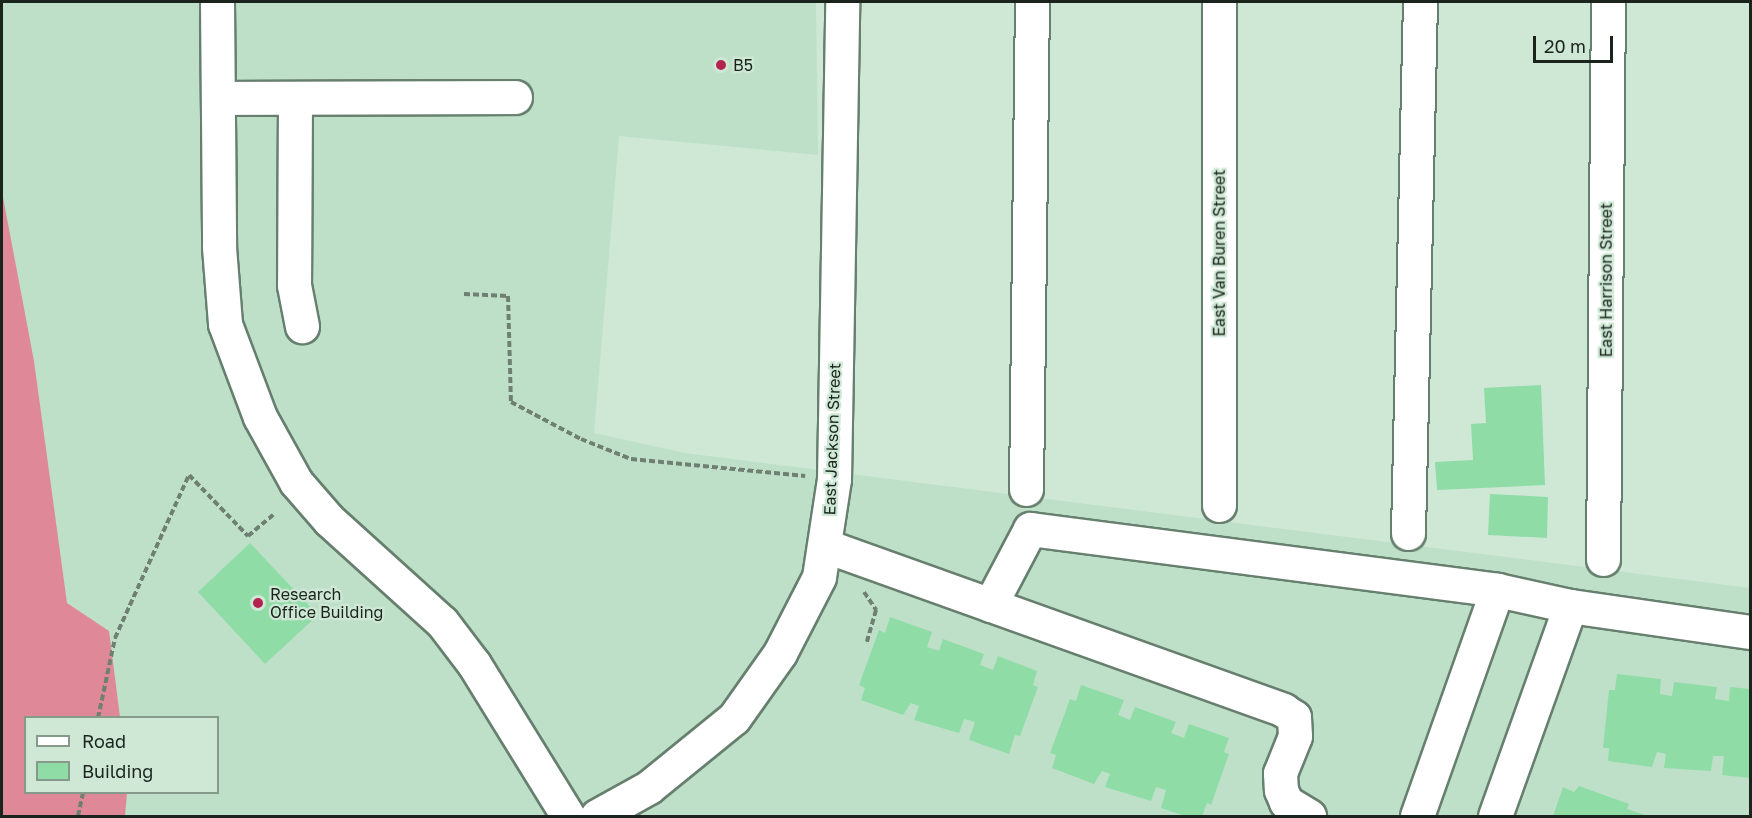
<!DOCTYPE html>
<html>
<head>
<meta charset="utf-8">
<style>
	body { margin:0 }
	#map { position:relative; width:1752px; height:818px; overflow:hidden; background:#cee8d5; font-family:"Golos Text",sans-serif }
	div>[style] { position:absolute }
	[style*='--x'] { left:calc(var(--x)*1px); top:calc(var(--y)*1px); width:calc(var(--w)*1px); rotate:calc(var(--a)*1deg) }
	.built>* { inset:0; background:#bfe0c8 }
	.forest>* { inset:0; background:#df8897 }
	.building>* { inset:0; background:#8fdca7 }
	.path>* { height:4px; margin-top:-2px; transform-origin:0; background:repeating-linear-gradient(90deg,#6f8073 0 6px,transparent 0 9px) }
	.roads { filter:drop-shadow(2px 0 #677f6e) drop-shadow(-2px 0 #677f6e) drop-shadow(0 2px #677f6e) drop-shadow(0 -2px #677f6e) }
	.minor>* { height:33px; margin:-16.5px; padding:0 16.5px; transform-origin:16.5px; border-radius:16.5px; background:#fff }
	.major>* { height:33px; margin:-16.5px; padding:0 16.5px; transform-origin:16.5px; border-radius:16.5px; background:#fff }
	.dots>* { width:16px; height:16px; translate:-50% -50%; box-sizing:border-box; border:3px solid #cee8d5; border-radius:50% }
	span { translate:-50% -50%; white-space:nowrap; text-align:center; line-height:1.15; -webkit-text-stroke:4.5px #cee8d5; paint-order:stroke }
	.poi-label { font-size:16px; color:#1a241d }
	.left { translate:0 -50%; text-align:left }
	.street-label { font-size:16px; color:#1a241d }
	.frame { position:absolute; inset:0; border:3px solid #1a241d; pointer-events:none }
	.legend { position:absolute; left:24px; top:716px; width:195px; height:78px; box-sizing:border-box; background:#cee8d5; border:2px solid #869a8b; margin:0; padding:8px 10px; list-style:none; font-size:18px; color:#1a241d }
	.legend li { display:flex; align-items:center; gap:12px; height:30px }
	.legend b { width:30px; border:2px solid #869a8b }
	.scale { position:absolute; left:1533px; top:36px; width:80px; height:27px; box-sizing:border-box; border:3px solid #1a241d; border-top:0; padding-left:8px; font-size:18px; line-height:21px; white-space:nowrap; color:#1a241d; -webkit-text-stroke:4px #cee8d5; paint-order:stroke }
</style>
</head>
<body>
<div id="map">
	<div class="built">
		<i style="clip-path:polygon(evenodd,2px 2px,816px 2px,818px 155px,619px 136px,594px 433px,685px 453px,1750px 588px,1750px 816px,2px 816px,2px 2px,26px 718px,218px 718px,218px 792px,26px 792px,26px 718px)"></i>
	</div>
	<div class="forest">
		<i style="clip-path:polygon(2px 192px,34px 361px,67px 603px,109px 631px,120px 717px,26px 718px,26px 792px,127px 793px,125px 816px,2px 816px)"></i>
	</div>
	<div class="building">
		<i style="clip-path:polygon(1541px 385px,1545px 485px,1437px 490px,1435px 462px,1473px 460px,1471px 424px,1486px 423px,1484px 388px)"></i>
		<i style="clip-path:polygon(1490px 494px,1548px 497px,1547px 538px,1488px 535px)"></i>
		<i style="clip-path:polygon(250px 543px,318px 615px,265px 664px,198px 592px)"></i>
		<i style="clip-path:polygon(890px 617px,932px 632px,927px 647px,939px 651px,943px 639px,984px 654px,980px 665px,993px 670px,998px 656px,1037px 671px,1033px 685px,1038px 687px,1020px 736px,1015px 735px,1009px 754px,969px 740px,975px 722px,964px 719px,959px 733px,914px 720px,919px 706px,911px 703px,903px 715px,861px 700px,865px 688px,859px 685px,879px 630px,885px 633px)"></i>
		<i style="clip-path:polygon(1617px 674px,1661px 679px,1660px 694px,1672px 696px,1674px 682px,1717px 687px,1715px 699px,1729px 701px,1730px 687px,1750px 689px,1750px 778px,1722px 775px,1724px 756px,1713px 756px,1711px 771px,1664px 768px,1666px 754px,1657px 752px,1652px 767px,1608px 761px,1609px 748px,1603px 748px,1609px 690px,1615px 690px)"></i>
		<i style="clip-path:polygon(1081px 685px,1124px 700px,1118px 715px,1130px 720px,1135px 707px,1176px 722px,1171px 733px,1184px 738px,1189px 724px,1229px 738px,1224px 752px,1229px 754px,1211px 805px,1207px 803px,1202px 816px,1185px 816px,1161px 808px,1166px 790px,1156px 787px,1151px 801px,1105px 787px,1110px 774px,1102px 771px,1094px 784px,1052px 768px,1056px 755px,1050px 753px,1070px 699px,1076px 701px)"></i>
		<i style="clip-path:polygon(1579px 786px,1629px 804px,1627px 809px,1648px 816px,1553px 816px,1563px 787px,1574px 792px)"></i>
	</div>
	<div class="path">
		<i style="--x:464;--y:294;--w:44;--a:2.6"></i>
		<i style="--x:508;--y:296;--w:106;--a:88.4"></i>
		<i style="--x:511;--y:402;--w:79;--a:27.9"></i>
		<i style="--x:581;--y:439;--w:54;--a:21.8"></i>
		<i style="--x:631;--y:459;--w:175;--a:5.6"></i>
		<i style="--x:864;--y:592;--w:22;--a:56"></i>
		<i style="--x:876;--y:610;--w:35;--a:106"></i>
		<i style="--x:98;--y:718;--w:82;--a:-78"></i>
		<i style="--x:115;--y:638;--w:179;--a:-65.6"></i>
		<i style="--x:189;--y:475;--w:85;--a:46"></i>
		<i style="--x:248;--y:536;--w:33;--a:-40"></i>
		<i style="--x:78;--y:816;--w:25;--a:-78"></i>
	</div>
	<div class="roads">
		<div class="minor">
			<i style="--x:217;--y:2;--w:245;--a:89.5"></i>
			<i style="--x:219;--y:247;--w:77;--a:85.5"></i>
			<i style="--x:225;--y:324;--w:99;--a:69.4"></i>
			<i style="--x:260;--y:417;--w:74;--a:61"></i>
			<i style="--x:296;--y:482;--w:50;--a:49"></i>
			<i style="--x:329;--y:520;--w:152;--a:42.1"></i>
			<i style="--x:442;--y:622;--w:53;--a:52.7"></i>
			<i style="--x:474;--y:664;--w:179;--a:58.3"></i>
			<i style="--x:1219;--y:2;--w:503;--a:90"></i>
			<i style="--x:219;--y:98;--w:296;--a:-0.2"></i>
			<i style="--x:295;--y:100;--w:185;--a:90.3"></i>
			<i style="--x:294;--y:285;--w:42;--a:79"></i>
			<i style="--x:1026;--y:489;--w:487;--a:-89.3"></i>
			<i style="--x:1408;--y:533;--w:531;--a:-88.71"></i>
			<i style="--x:826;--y:546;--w:486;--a:19.7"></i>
			<i style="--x:1283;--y:710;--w:13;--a:32"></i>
			<i style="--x:1294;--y:717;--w:19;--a:87"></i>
			<i style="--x:1295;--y:736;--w:40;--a:112"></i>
			<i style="--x:1280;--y:773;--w:17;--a:87"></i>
			<i style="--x:1281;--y:790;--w:13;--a:67"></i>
			<i style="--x:1286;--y:802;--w:27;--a:31"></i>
			<i style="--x:1603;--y:559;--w:557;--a:-89.49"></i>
			<i style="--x:1497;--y:590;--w:75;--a:12.4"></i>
			<i style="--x:990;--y:605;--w:86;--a:-62.2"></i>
			<i style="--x:1030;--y:529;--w:471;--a:7.4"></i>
			<i style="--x:1497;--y:590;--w:240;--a:109.5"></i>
			<i style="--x:1495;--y:816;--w:223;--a:-70.3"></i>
			<i style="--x:1570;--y:606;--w:182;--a:8.2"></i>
		</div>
		<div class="major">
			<i style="--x:597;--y:816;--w:60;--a:-29.1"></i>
			<i style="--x:649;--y:787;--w:109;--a:-39.1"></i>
			<i style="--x:734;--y:718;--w:80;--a:-54.7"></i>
			<i style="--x:780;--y:653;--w:85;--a:-62.8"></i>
			<i style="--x:819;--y:577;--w:99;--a:-81.3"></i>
			<i style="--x:834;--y:479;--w:477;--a:-89"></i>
		</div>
	</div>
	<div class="dots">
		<i style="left:721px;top:65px;background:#b42450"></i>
		<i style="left:258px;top:603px;background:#b42450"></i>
	</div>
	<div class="poi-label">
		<span class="left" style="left:733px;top:65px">B5</span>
		<span class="left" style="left:270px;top:603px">Research<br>Office Building</span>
	</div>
	<div class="street-label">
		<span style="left:1219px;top:253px;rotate:-90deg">East Van Buren Street</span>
		<span style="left:1606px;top:280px;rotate:-90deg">East Harrison Street</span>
		<span style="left:832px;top:439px;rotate:-88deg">East Jackson Street</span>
	</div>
	<div class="frame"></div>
	<ul class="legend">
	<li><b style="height:8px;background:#fff"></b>Road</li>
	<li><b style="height:16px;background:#8fdca7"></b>Building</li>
	</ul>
	<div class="scale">20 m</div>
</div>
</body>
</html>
